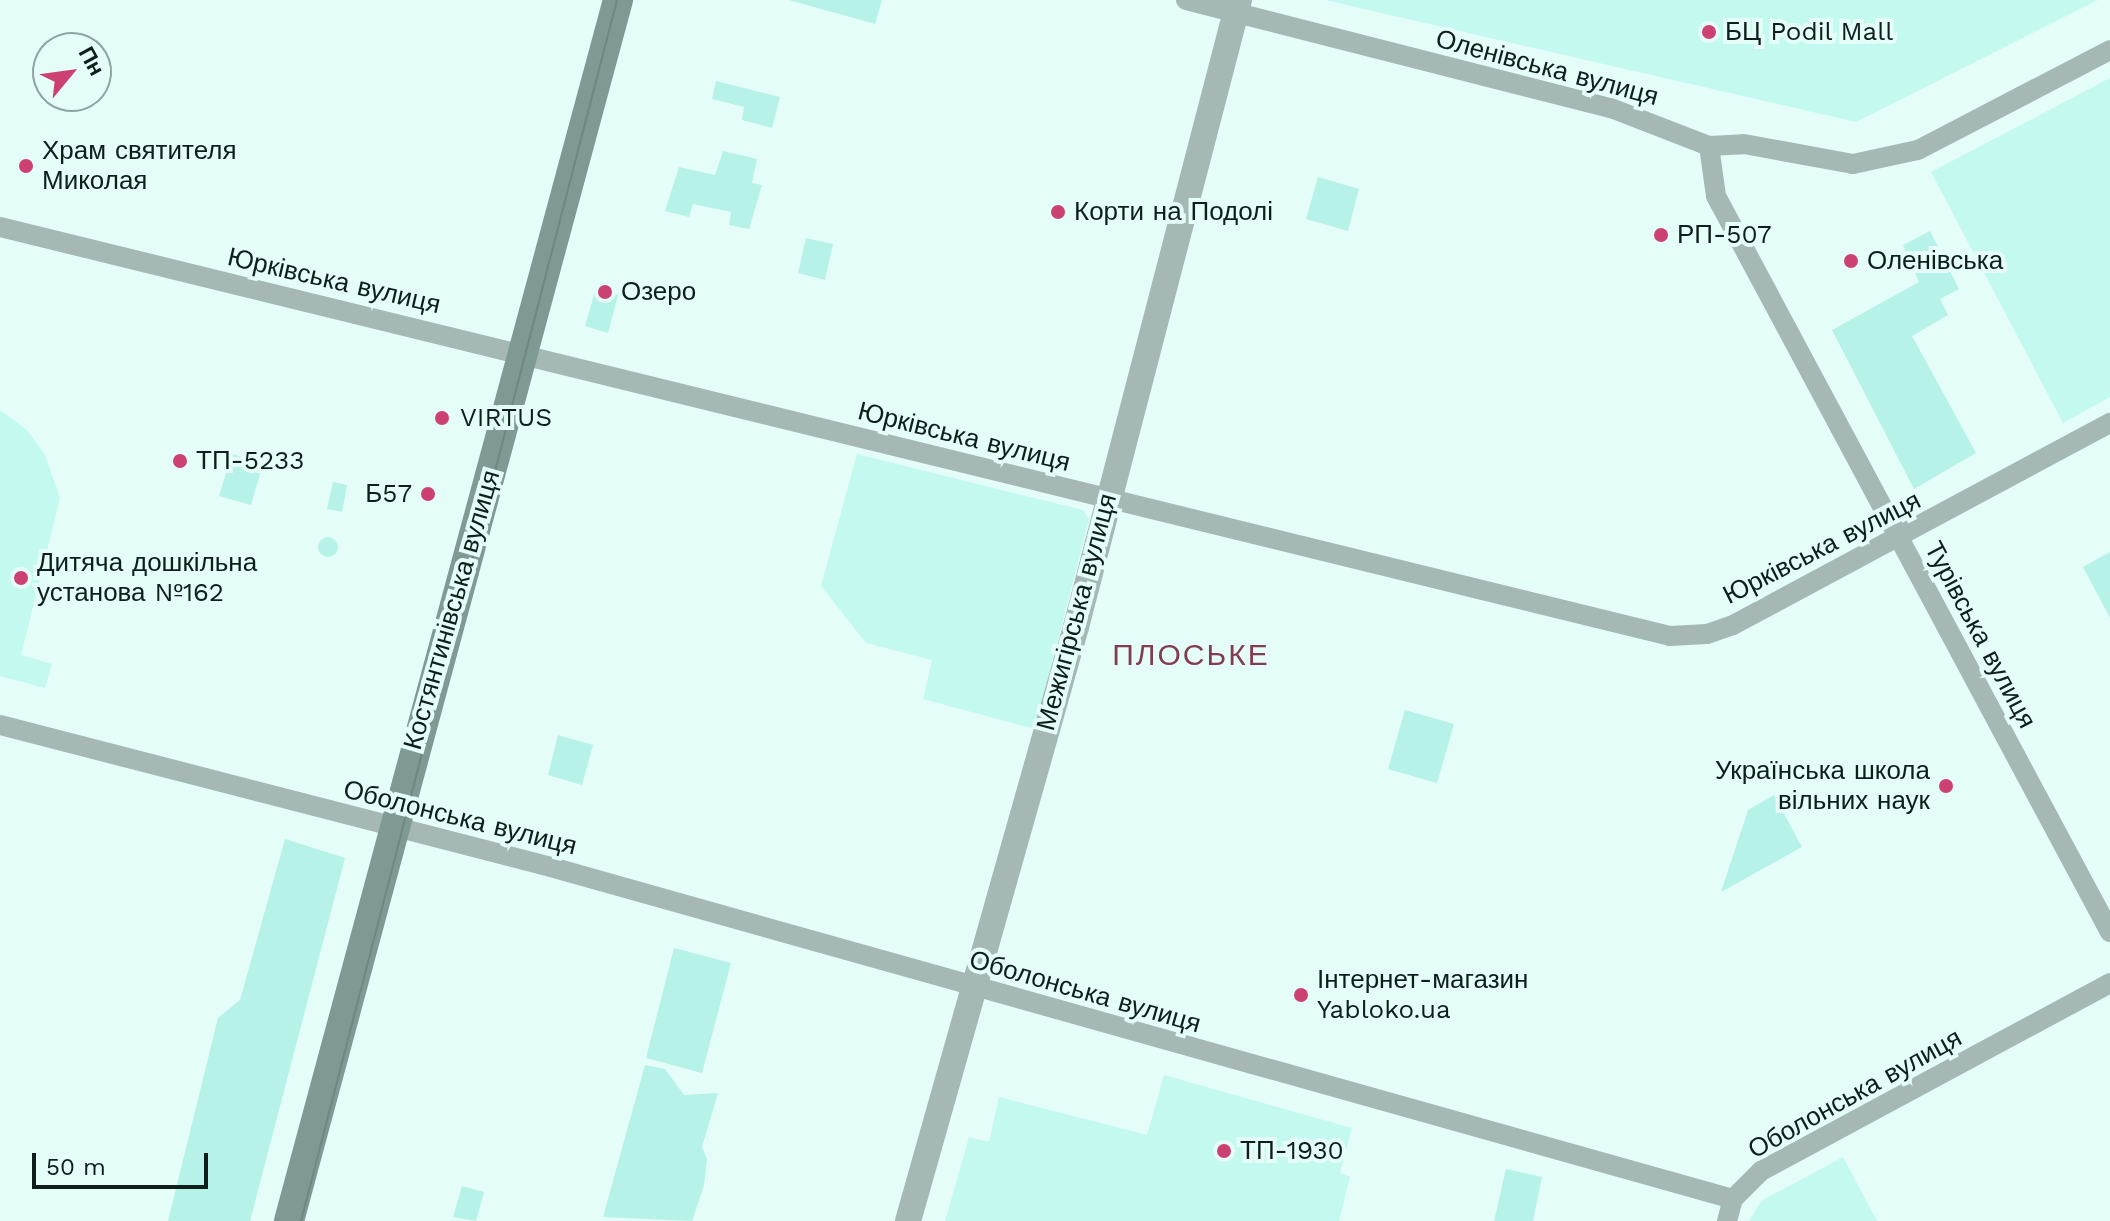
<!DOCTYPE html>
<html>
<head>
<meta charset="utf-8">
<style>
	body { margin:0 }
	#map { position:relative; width:2110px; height:1221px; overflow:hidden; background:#e4fdf8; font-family:"Work Sans",sans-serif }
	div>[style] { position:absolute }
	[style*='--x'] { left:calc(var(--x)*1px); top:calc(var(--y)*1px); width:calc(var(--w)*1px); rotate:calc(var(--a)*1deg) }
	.built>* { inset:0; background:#c4f9f0 }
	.green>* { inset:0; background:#b6f2e8 }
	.round { border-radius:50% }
	.minor>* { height:20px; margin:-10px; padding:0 10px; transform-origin:10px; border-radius:10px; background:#a6b8b5 }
	.tertiary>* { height:26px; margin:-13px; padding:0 13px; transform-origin:13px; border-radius:13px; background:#a6b8b5 }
	.secondary>* { height:30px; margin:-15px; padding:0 15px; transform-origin:15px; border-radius:15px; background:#7f9a95 }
	.tram>* { height:2px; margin:-1px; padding:0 1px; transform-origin:1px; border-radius:1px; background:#728682 }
	.dots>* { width:22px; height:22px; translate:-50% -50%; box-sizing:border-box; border:4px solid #e4fdf8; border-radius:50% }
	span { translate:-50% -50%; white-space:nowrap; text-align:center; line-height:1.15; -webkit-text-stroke:8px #e4fdf8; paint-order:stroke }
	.poi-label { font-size:26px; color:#0d1e1b }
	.left { translate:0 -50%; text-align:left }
	.right { translate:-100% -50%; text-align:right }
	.street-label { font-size:26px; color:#0d1e1b }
	.quarter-label { font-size:30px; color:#823b50; letter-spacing:2px }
	.north { position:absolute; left:32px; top:32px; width:80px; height:80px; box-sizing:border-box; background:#e4fdf8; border:2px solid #8ea4a0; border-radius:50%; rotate:61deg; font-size:22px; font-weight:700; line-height:32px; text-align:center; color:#0d1e1b }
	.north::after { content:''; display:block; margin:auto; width:28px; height:36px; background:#cc4072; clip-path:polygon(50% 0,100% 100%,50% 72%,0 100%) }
	.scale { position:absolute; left:32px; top:1153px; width:176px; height:36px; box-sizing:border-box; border:4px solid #0d1e1b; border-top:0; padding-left:10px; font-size:24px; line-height:28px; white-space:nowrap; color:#0d1e1b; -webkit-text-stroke:6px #e4fdf8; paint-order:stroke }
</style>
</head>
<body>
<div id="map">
	<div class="built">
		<i style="clip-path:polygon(1325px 0,2098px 0,1856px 122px)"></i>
		<i style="clip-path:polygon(2110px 78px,2110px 397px,2063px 423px,1931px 172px)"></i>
		<i style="clip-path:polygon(0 410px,27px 430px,45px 455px,60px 498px,21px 655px,52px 664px,45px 688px,0 676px)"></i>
		<i style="clip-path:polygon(857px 454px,1083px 510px,1089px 519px,1035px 729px,923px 699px,932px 660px,866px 643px,821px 586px)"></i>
		<i style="clip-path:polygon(1164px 1075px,1352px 1128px,1340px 1173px,1350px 1177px,1339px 1221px,945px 1221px,969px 1137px,989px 1142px,999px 1097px,1147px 1135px)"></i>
		<i style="clip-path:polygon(1843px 1157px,1877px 1221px,1749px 1221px,1761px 1201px)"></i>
	</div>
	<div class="green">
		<i style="clip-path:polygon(789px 0,882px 0,875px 24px)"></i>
		<i style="clip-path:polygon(716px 81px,780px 97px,772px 128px,742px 120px,744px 107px,712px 99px)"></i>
		<i style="clip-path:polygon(723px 151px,757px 159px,752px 183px,762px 185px,749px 229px,729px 225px,731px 212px,693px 204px,689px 217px,665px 211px,679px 167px,715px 175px)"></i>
		<i style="clip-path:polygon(1318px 177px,1359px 189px,1348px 231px,1306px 219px)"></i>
		<i style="clip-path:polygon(1930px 231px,1959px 289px,1940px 299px,1948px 315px,1912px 336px,1976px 453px,1914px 489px,1832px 330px,1919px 282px,1903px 245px)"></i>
		<i style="clip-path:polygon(806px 238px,833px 244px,825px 280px,798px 273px)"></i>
		<i style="clip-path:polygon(596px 288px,618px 295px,608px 333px,585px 326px)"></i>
		<i style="clip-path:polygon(232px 454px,263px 463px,251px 505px,219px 496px)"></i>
		<i style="clip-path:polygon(333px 482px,347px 485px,342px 512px,327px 509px)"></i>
		<i class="round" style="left:318px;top:537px;width:20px;height:20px"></i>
		<i style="clip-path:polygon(2110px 552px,2110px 618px,2083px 567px)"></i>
		<i style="clip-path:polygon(1405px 710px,1454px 724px,1437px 783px,1388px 769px)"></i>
		<i style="clip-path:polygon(558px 735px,593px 745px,582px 785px,548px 775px)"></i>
		<i style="clip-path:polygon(1774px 795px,1802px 847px,1721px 892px,1748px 810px)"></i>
		<i style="clip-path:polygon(285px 839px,345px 858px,250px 1221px,168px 1221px,218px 1018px,240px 1000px)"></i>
		<i style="clip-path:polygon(674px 948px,731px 963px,702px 1073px,646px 1058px)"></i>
		<i style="clip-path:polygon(645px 1065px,665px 1069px,684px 1095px,718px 1093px,702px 1147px,707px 1159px,704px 1185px,692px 1221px,603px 1217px)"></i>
		<i style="clip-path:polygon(1506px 1169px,1542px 1177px,1533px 1221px,1494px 1221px)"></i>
		<i style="clip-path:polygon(462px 1186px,484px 1192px,476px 1221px,453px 1217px)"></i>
	</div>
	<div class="minor">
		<i style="--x:1186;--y:0;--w:439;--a:14.3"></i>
		<i style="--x:1611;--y:108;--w:105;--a:21.2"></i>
		<i style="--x:1709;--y:146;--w:35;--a:-3"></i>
		<i style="--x:1744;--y:144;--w:111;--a:10.4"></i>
		<i style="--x:1853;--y:164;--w:66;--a:-12.2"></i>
		<i style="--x:1918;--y:150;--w:216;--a:-27.5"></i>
		<i style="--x:1709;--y:146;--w:50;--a:82"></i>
		<i style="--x:1716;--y:196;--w:835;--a:61.84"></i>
		<i style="--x:0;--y:227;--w:1719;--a:13.76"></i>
		<i style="--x:1670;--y:636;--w:37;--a:-3"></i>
		<i style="--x:1707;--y:634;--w:28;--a:-19"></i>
		<i style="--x:1733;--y:625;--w:428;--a:-28.2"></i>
		<i style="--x:0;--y:725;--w:569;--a:14.45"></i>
		<i style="--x:551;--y:867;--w:1228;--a:15.69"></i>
		<i style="--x:1733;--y:1199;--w:40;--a:-45"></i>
		<i style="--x:1761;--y:1171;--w:396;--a:-28.3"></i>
		<i style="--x:1727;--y:1221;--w:23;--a:-75"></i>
	</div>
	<div class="tertiary">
		<i style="--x:908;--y:1221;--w:617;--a:-74.21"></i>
		<i style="--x:1076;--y:627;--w:648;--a:-75.43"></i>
	</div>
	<div class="secondary">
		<i style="--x:289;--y:1221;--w:1265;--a:-74.92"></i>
	</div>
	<div class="tram">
		<i style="--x:301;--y:1221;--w:1261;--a:-75.49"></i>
	</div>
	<div class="dots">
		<i style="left:1709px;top:32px;background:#cc4072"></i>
		<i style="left:26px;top:166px;background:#cc4072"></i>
		<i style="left:1058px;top:212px;background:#cc4072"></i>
		<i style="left:1661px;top:235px;background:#cc4072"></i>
		<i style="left:1851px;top:261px;background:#cc4072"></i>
		<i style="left:605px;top:292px;background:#cc4072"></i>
		<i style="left:442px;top:418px;background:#cc4072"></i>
		<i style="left:180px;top:461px;background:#cc4072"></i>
		<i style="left:428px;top:494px;background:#cc4072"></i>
		<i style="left:21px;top:578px;background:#cc4072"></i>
		<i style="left:1946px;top:786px;background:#cc4072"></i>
		<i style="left:1301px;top:995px;background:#cc4072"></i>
		<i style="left:1224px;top:1151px;background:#cc4072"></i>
	</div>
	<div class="poi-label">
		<span class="left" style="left:1725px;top:32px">БЦ Podil Mall</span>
		<span class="left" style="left:42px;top:166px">Храм святителя<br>Миколая</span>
		<span class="left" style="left:1074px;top:212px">Корти на Подолі</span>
		<span class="left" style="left:1677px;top:235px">РП-507</span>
		<span class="left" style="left:1867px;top:261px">Оленівська</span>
		<span class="left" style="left:621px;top:292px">Озеро</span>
		<span class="left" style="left:460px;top:418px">VIRTUS</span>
		<span class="left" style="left:196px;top:461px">ТП-5233</span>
		<span class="right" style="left:412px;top:494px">Б57</span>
		<span class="left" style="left:37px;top:578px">Дитяча дошкільна<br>установа №162</span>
		<span class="right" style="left:1930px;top:786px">Українська школа<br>вільних наук</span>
		<span class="left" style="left:1317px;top:995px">Інтернет-магазин<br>Yabloko.ua</span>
		<span class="left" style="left:1240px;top:1151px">ТП-1930</span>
	</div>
	<div class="street-label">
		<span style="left:1547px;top:68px;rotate:15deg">Оленівська вулиця</span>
		<span style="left:334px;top:281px;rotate:13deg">Юрківська вулиця</span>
		<span style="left:964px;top:437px;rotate:14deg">Юрківська вулиця</span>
		<span style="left:1822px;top:548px;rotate:-27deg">Юрківська вулиця</span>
		<span style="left:452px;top:610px;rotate:-74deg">Костянтинівська вулиця</span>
		<span style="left:1077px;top:612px;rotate:-75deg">Межигірська вулиця</span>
		<span style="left:1980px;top:635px;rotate:62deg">Турівська вулиця</span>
		<span style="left:460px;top:818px;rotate:14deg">Оболонська вулиця</span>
		<span style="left:1085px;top:992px;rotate:16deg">Оболонська вулиця</span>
		<span style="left:1855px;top:1094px;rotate:-29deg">Оболонська вулиця</span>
	</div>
	<div class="quarter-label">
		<span style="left:1191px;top:655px">ПЛОСЬКЕ</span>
	</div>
	<div class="north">Пн</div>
	<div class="scale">50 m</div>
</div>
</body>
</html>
